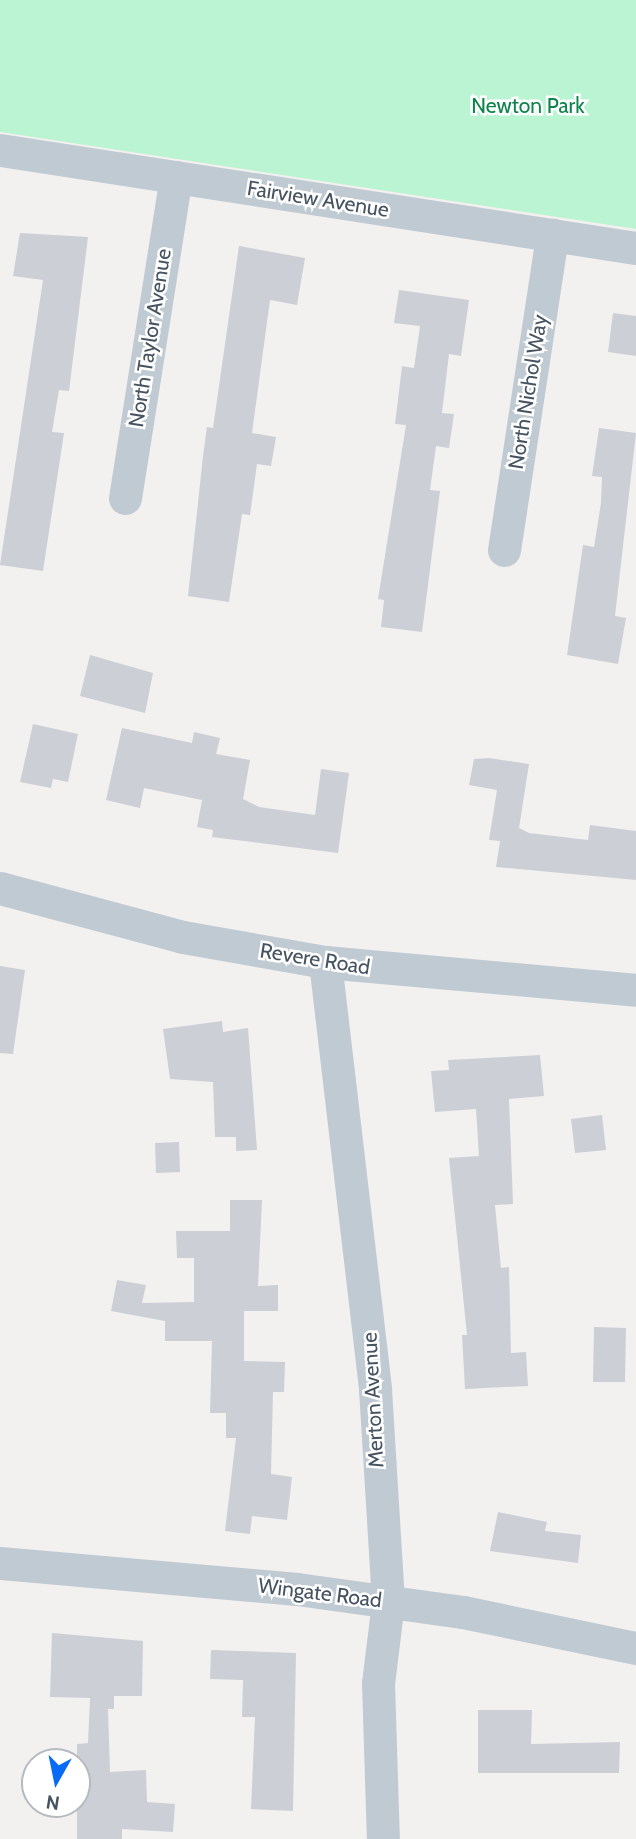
<!DOCTYPE html>
<html>
<head>
<meta charset="utf-8">
<style>
	body { margin:0 }
	#map { position:relative; width:636px; height:1839px; overflow:hidden; background:#f3f0f0; font-family:Cabin,sans-serif }
	div>[style] { position:absolute }
	[style*='--x'] { left:calc(var(--x)*1px); top:calc(var(--y)*1px); width:calc(var(--w)*1px); rotate:calc(var(--a)*1deg) }
	.green>* { inset:0; background:#bbf4d2 }
	.building>* { inset:0; background:#cccfd6 }
	.minor>* { height:33px; margin:-16.5px; padding:0 16.5px; transform-origin:16.5px; border-radius:16.5px; background:#c0cad3 }
	span { translate:-50% -50%; white-space:nowrap; text-align:center; line-height:1.15; -webkit-text-stroke:5px #fff; paint-order:stroke }
	.park-label { font-size:21px; color:#0f834c }
	.street-label { font-size:21px; color:#465360 }
	.north { position:absolute; left:21px; top:1748px; width:70px; height:70px; box-sizing:border-box; background:#fff; border:2px solid #b5babf; border-radius:50%; rotate:189deg; font-size:19px; font-weight:700; line-height:28px; text-align:center; color:#465360 }
	.north::after { content:''; display:block; margin:auto; width:24px; height:32px; background:#086af5; clip-path:polygon(50% 0,100% 100%,50% 72%,0 100%) }
</style>
</head>
<body>
<div id="map">
	<div class="green">
		<i style="clip-path:polygon(0 0,636px 0,636px 229px,0 132px)"></i>
	</div>
	<div class="building">
		<i style="clip-path:polygon(20px 233px,88px 237px,69px 391px,59px 390px,52px 432px,64px 433px,43px 571px,0 565px,43px 280px,13px 276px)"></i>
		<i style="clip-path:polygon(239px 246px,305px 258px,297px 305px,270px 300px,252px 433px,276px 437px,271px 466px,257px 464px,250px 515px,242px 514px,229px 602px,188px 596px,203px 456px,207px 427px,213px 428px)"></i>
		<i style="clip-path:polygon(399px 290px,469px 300px,461px 356px,449px 354px,442px 413px,454px 414px,449px 448px,436px 446px,430px 490px,440px 491px,422px 632px,381px 627px,384px 600px,378px 599px,406px 425px,395px 424px,402px 366px,414px 368px,420px 326px,394px 323px)"></i>
		<i style="clip-path:polygon(613px 313px,636px 316px,636px 356px,608px 352px)"></i>
		<i style="clip-path:polygon(599px 428px,636px 433px,615px 616px,626px 618px,618px 664px,567px 655px,583px 545px,594px 547px,601px 503px,602px 477px,592px 476px)"></i>
		<i style="clip-path:polygon(90px 655px,153px 673px,145px 713px,80px 696px)"></i>
		<i style="clip-path:polygon(33px 724px,78px 734px,68px 782px,53px 779px,51px 788px,20px 782px)"></i>
		<i style="clip-path:polygon(122px 728px,192px 743px,194px 732px,220px 738px,216px 754px,250px 760px,243px 799px,259px 807px,315px 815px,321px 769px,349px 773px,338px 853px,212px 837px,213px 830px,197px 827px,202px 800px,144px 788px,140px 808px,106px 800px)"></i>
		<i style="clip-path:polygon(489px 758px,529px 764px,519px 828px,529px 833px,588px 840px,590px 825px,636px 831px,636px 880px,496px 867px,500px 841px,489px 840px,497px 790px,469px 785px,474px 759px)"></i>
		<i style="clip-path:polygon(0 966px,25px 970px,13px 1054px,0 1053px)"></i>
		<i style="clip-path:polygon(222px 1021px,223px 1032px,248px 1028px,257px 1150px,236px 1151px,236px 1137px,215px 1137px,213px 1082px,170px 1079px,163px 1029px)"></i>
		<i style="clip-path:polygon(540px 1055px,544px 1096px,509px 1099px,513px 1204px,495px 1205px,501px 1268px,509px 1267px,511px 1353px,526px 1352px,528px 1386px,465px 1389px,462px 1335px,467px 1335px,449px 1158px,479px 1156px,476px 1109px,435px 1112px,431px 1071px,449px 1070px,448px 1060px)"></i>
		<i style="clip-path:polygon(602px 1115px,606px 1150px,575px 1153px,571px 1119px)"></i>
		<i style="clip-path:polygon(179px 1142px,180px 1172px,156px 1173px,155px 1143px)"></i>
		<i style="clip-path:polygon(230px 1200px,262px 1200px,258px 1286px,278px 1285px,278px 1311px,244px 1311px,244px 1361px,285px 1362px,284px 1392px,273px 1392px,271px 1474px,292px 1477px,287px 1520px,252px 1516px,250px 1534px,225px 1531px,236px 1438px,226px 1438px,226px 1413px,210px 1413px,212px 1341px,165px 1341px,165px 1321px,111px 1311px,117px 1280px,146px 1285px,142px 1303px,194px 1302px,194px 1258px,177px 1258px,176px 1231px,230px 1231px)"></i>
		<i style="clip-path:polygon(594px 1327px,626px 1328px,625px 1382px,593px 1382px)"></i>
		<i style="clip-path:polygon(498px 1512px,547px 1522px,545px 1531px,581px 1535px,578px 1563px,490px 1551px)"></i>
		<i style="clip-path:polygon(52px 1633px,143px 1641px,142px 1696px,114px 1696px,114px 1709px,108px 1709px,110px 1772px,146px 1770px,147px 1802px,175px 1804px,173px 1832px,122px 1829px,122px 1839px,77px 1839px,77px 1744px,88px 1743px,90px 1698px,50px 1697px)"></i>
		<i style="clip-path:polygon(211px 1650px,296px 1653px,293px 1811px,251px 1809px,255px 1717px,242px 1717px,243px 1680px,210px 1679px)"></i>
		<i style="clip-path:polygon(478px 1710px,532px 1710px,531px 1744px,620px 1742px,619px 1773px,478px 1773px)"></i>
	</div>
	<div class="minor">
		<i style="--x:0;--y:150;--w:644;--a:8.76"></i>
		<i style="--x:125;--y:498;--w:325;--a:-81"></i>
		<i style="--x:504;--y:550;--w:319;--a:-81.3"></i>
		<i style="--x:0;--y:888;--w:189;--a:15"></i>
		<i style="--x:183;--y:937;--w:144;--a:10"></i>
		<i style="--x:325;--y:962;--w:312;--a:5.1"></i>
		<i style="--x:325;--y:962;--w:430;--a:83.3"></i>
		<i style="--x:375;--y:1389;--w:213;--a:86.5"></i>
		<i style="--x:388;--y:1602;--w:82;--a:97"></i>
		<i style="--x:378;--y:1683;--w:156;--a:88.2"></i>
		<i style="--x:0;--y:1563;--w:298;--a:5"></i>
		<i style="--x:297;--y:1589;--w:168;--a:7.9"></i>
		<i style="--x:463;--y:1612;--w:177;--a:11.8"></i>
	</div>
	<div class="park-label">
		<span style="left:528px;top:106px">Newton Park</span>
	</div>
	<div class="street-label">
		<span style="left:318px;top:199px;rotate:9deg">Fairview Avenue</span>
		<span style="left:150px;top:338px;rotate:-81deg">North Taylor Avenue</span>
		<span style="left:528px;top:392px;rotate:-81deg">North Nichol Way</span>
		<span style="left:315px;top:959px;rotate:9deg">Revere Road</span>
		<span style="left:373px;top:1400px;rotate:-93deg">Merton Avenue</span>
		<span style="left:320px;top:1593px;rotate:7deg">Wingate Road</span>
	</div>
	<div class="north">N</div>
</div>
</body>
</html>
